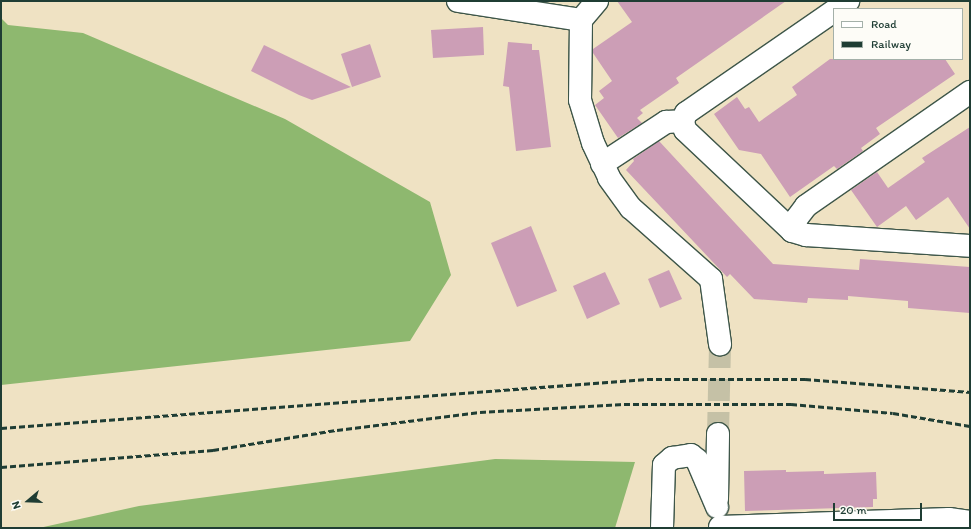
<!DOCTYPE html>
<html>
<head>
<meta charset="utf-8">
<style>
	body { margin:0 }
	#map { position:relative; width:971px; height:529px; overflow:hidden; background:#efe2c3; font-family:Itim,sans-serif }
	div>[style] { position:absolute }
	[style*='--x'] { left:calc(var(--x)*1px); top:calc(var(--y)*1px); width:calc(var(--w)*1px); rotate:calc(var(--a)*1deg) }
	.forest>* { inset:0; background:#8eb86f }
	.building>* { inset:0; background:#cc9eb6 }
	.minor-tunnel>* { height:22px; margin-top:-11px; transform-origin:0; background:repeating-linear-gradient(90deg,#c5c1a6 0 22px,transparent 0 33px) }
	.roads { filter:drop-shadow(1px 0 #3e5649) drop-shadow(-1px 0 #3e5649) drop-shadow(0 1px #3e5649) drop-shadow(0 -1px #3e5649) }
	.minor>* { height:22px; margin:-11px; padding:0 11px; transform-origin:11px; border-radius:11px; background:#fff }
	.rail>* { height:3px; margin-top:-1.5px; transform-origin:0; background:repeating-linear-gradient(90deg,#1f3d34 0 6px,transparent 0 9px) }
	span { translate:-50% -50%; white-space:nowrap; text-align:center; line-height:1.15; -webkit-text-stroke:3.5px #fdfcf7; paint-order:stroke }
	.frame { position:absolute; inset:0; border:2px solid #1f3d34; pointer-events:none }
	.legend { position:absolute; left:833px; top:8px; width:130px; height:52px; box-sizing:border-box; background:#fdfcf7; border:1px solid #a4b0a9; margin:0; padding:5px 7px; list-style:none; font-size:12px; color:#1f3d34 }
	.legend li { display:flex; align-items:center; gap:8px; height:20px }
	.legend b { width:20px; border:1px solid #a4b0a9 }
	.north { position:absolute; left:8px; top:481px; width:40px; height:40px; -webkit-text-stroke:3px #fdfcf7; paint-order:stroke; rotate:251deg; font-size:11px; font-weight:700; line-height:16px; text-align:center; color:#1f3d34 }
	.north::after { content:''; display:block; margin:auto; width:14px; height:18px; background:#1f3d34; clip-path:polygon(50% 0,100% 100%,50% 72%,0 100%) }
	.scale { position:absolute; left:833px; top:503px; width:89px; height:18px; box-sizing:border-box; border:2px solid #1f3d34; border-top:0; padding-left:5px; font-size:12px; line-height:14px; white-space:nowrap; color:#1f3d34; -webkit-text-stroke:3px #fdfcf7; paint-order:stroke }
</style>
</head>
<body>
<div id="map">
	<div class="forest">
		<i style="clip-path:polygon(1px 18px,8px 25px,83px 33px,285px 119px,430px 202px,451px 275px,410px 341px,1px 385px)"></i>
		<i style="clip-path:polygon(495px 459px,635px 462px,615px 528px,39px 528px,139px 506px)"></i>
	</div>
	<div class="building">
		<i style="clip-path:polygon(617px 1px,786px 1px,676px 78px,679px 83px,640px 110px,643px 113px,637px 118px,642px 123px,618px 138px,595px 105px,604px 98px,599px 91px,612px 81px,593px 53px,593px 49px,632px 22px)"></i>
		<i style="clip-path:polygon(483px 27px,484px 55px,433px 58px,431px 30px)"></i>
		<i style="clip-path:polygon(508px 42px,532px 44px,532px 50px,539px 50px,551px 147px,516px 151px,509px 87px,503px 86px)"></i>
		<i style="clip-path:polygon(370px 44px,381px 77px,352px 87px,341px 54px)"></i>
		<i style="clip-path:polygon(264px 45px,351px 87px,312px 100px,299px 95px,251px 71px)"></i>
		<i style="clip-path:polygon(830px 59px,945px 59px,955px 74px,876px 128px,880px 134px,861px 148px,863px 151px,837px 169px,834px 166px,790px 197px,761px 154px,739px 150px,714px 114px,737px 97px,745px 109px,749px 107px,759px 122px,797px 95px,792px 87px)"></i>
		<i style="clip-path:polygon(970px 127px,970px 229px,948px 197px,916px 220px,906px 206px,877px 227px,851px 190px,877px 172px,888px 188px,925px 162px,922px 158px)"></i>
		<i style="clip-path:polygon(659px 141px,773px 264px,859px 270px,860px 259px,970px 267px,970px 313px,908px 308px,908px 301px,848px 296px,848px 300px,808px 298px,807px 303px,754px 299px,730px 274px,727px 277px,626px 170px,634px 161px,633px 159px)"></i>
		<i style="clip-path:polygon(531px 226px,557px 291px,517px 307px,491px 243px)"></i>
		<i style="clip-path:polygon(669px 270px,682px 299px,660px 308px,648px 279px)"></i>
		<i style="clip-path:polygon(605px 272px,620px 304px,587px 319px,573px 286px)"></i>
		<i style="clip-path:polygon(786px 470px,786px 472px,824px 471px,824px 474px,876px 472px,877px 499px,873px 499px,873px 507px,745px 511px,744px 471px)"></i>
	</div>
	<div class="minor-tunnel">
		<i style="--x:718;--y:434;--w:90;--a:-88.7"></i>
	</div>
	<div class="roads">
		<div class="minor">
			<i style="--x:458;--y:1;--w:124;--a:8.8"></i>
			<i style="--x:581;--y:20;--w:80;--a:90.7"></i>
			<i style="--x:580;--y:100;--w:45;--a:73.2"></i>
			<i style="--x:593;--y:143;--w:38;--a:65"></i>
			<i style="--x:609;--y:178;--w:37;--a:54"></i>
			<i style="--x:631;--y:208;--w:107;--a:41.6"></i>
			<i style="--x:711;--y:279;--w:66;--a:82.1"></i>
			<i style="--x:837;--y:9;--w:14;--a:-36"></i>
			<i style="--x:834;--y:11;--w:180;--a:145.4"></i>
			<i style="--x:686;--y:113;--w:9;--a:111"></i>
			<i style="--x:683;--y:121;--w:9;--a:77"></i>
			<i style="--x:685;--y:130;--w:147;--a:43.3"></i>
			<i style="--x:792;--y:231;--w:15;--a:16"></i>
			<i style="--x:806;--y:235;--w:164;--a:3.8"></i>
			<i style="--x:581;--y:20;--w:25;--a:-50"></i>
			<i style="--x:602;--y:164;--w:77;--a:-33.3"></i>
			<i style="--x:666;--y:122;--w:17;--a:-3"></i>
			<i style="--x:792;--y:231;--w:14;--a:-69"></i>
			<i style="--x:797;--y:218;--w:15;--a:-53"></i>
			<i style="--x:806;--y:206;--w:200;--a:-34.8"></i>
			<i style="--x:717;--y:499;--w:65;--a:-89.1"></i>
			<i style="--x:720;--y:527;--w:229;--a:-2"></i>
			<i style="--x:949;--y:519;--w:21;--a:8"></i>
			<i style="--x:662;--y:528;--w:63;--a:-88.2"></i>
			<i style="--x:664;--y:465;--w:11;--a:-41"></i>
			<i style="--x:672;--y:458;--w:19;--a:-9"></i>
			<i style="--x:691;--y:455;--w:8;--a:40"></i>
			<i style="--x:697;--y:460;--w:51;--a:66.9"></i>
		</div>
	</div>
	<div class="rail">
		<i style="--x:1;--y:428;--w:648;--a:-4.34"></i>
		<i style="--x:647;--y:379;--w:158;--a:0"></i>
		<i style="--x:805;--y:379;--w:166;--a:4.5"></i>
		<i style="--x:1;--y:467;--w:213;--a:-4.6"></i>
		<i style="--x:213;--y:450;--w:126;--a:-9.2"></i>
		<i style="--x:337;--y:430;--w:144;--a:-7.2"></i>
		<i style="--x:480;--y:412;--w:144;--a:-3.2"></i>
		<i style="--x:624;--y:404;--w:167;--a:0"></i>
		<i style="--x:791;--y:404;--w:102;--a:5"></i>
		<i style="--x:893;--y:413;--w:78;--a:9.6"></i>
	</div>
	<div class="frame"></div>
	<ul class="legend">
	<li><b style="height:5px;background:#fff"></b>Road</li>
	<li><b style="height:5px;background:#1f3d34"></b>Railway</li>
	</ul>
	<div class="north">N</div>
	<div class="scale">20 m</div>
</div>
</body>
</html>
